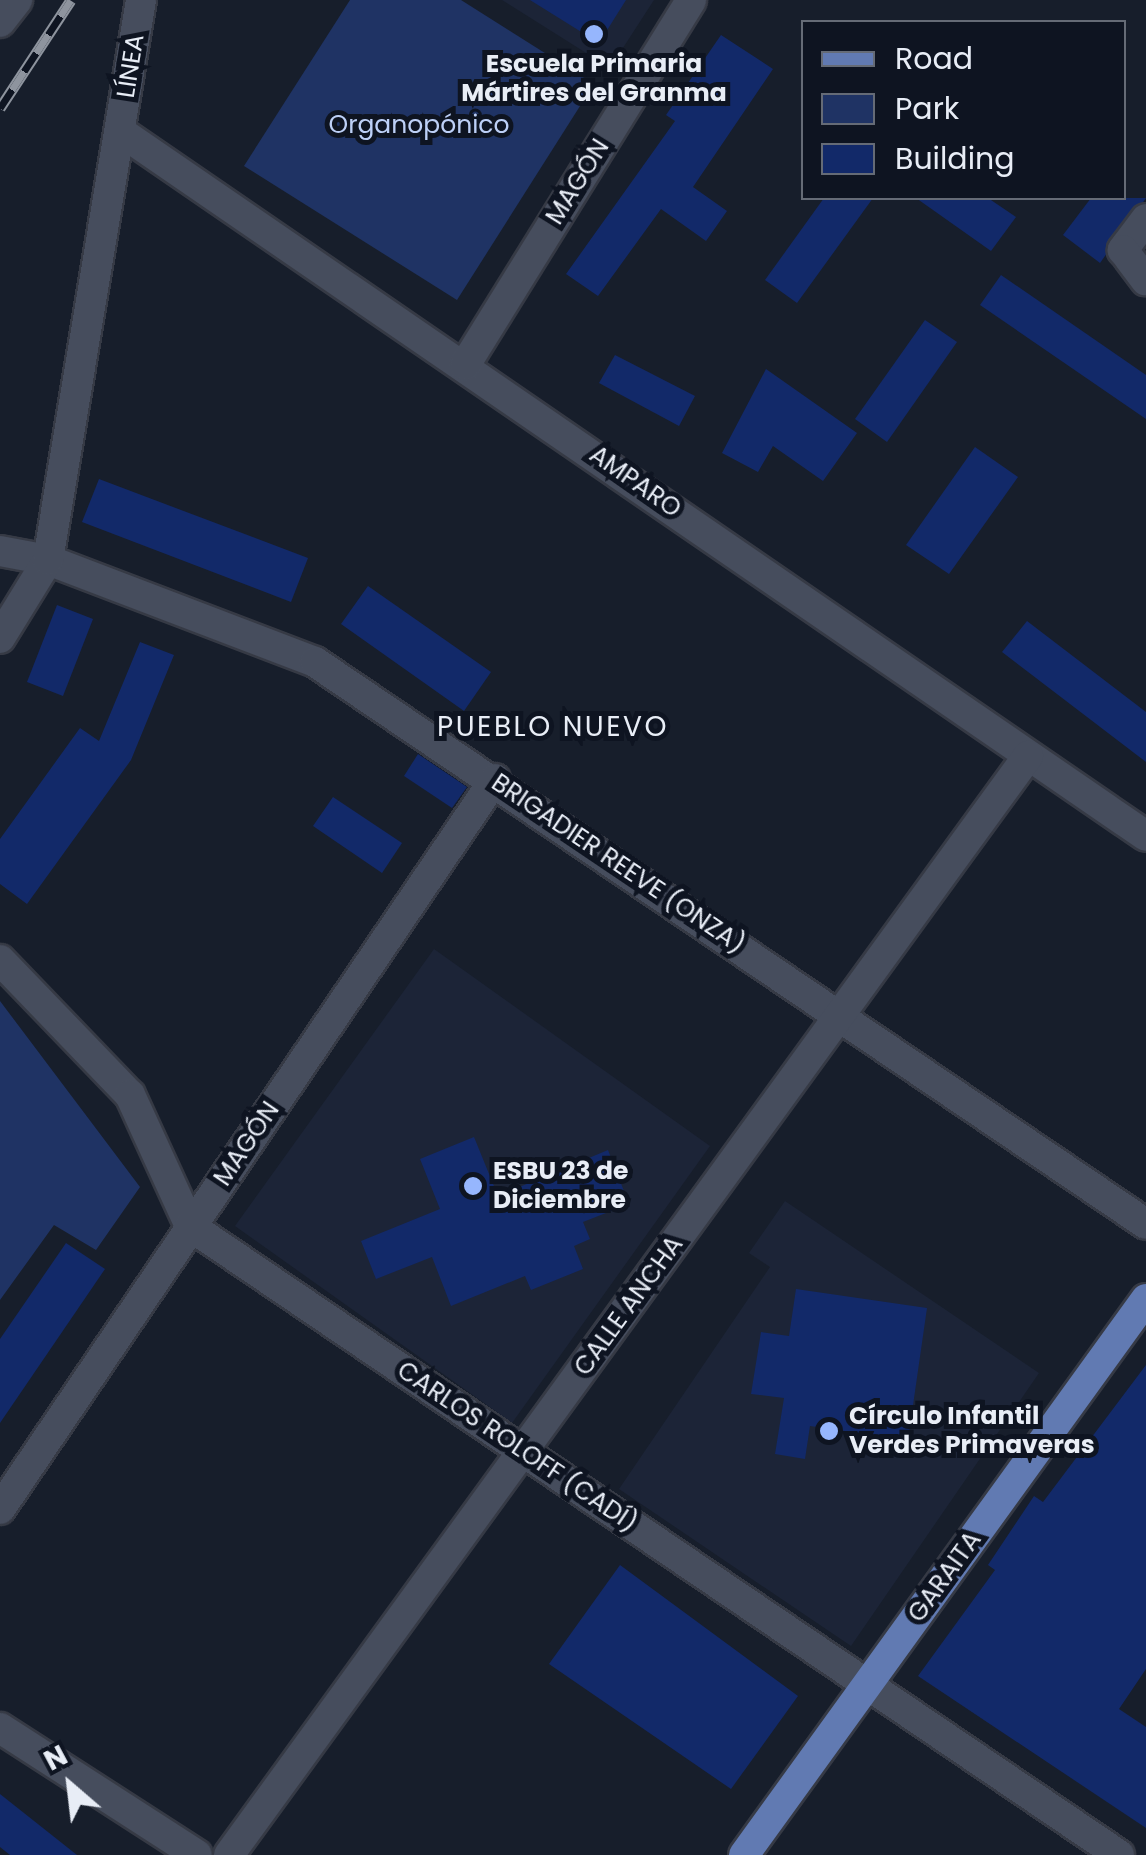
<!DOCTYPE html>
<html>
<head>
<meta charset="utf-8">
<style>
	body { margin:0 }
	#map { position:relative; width:1146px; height:1855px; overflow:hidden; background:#171e2b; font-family:Poppins,sans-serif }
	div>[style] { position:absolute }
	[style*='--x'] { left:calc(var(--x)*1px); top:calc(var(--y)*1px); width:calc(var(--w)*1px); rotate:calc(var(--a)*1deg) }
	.built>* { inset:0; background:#1c2437 }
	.green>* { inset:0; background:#1f3364 }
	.building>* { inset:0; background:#122969 }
	.roads { filter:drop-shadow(2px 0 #363a45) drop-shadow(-2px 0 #363a45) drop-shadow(0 2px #363a45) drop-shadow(0 -2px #363a45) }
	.minor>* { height:30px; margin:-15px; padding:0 15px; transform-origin:15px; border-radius:15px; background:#464d5d }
	.major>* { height:30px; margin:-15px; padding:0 15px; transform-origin:15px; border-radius:15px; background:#617ab2 }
	.rail>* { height:11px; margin-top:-5.5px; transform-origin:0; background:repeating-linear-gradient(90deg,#0e1421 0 22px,#8e949e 0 44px); box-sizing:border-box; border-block:2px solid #8e949e }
	.dots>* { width:28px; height:28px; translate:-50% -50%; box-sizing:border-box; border:5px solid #0e1421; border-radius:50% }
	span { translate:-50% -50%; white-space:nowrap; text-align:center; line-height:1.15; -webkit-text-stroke:10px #0e1421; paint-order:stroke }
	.poi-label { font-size:25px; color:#e8edf6; font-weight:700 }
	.left { translate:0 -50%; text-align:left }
	.street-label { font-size:25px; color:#e8edf6 }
	.park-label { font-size:25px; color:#bdd0f7 }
	.neighbourhood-label { font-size:28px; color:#e8edf6; letter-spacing:2.5px }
	.legend { position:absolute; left:801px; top:20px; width:325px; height:180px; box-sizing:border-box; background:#0e1421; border:2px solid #656b76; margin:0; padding:12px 18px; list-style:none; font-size:30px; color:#e8edf6 }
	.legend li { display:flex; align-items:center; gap:20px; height:50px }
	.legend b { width:50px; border:2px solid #656b76 }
	.north { position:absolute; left:20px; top:1735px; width:100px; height:100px; -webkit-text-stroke:8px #0e1421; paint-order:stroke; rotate:332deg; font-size:28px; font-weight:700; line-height:40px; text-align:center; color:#e8edf6 }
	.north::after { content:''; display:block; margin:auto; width:35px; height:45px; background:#e8edf6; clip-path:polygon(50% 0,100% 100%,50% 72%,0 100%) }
</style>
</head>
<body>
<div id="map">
	<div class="built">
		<i style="clip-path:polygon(502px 0,654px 0,610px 68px)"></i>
		<i style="clip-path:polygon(434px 949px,710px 1146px,512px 1423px,235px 1226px)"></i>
		<i style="clip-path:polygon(785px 1201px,1039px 1373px,851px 1646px,619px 1489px,770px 1267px,749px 1253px)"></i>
	</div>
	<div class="green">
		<i style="clip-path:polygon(350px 0,461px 0,594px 84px,457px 300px,244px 166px)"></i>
		<i style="clip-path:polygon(0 1001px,140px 1187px,96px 1250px,54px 1225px,0 1300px)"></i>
	</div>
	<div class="building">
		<i style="clip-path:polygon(530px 0,626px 0,599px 43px)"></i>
		<i style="clip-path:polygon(721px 35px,773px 69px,693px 187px,727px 211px,706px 241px,661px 209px,598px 296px,566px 274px,675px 121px,666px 115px)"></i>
		<i style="clip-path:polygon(824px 198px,873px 198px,797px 303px,765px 280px)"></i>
		<i style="clip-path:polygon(916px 198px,988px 198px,1016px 217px,991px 251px)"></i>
		<i style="clip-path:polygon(1091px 198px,1146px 198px,1100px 263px,1063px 235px)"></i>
		<i style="clip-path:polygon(1001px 275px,1146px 375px,1146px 419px,980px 305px)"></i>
		<i style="clip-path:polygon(925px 320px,957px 342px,887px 442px,855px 419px)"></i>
		<i style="clip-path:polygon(615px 355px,695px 396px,679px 426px,599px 383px)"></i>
		<i style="clip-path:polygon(766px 369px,857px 433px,823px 481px,773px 446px,758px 472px,722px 453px)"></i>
		<i style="clip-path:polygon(975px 447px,1018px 477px,949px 574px,906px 545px)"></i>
		<i style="clip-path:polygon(99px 479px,308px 558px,291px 602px,82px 522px)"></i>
		<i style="clip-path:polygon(368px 586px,491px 672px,464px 711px,341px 624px)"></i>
		<i style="clip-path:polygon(57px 605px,93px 619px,63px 696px,27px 682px)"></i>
		<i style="clip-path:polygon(1027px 621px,1146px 712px,1146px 762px,1002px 652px)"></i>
		<i style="clip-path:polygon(140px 642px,174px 655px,131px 760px,27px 904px,0 884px,0 839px,80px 728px,99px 741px)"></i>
		<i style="clip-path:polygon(418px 754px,467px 787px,452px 808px,404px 776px)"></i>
		<i style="clip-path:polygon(333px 797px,402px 843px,382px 873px,313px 826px)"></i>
		<i style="clip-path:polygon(474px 1137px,498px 1196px,608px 1150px,629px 1204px,583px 1222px,590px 1239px,574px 1246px,583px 1269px,531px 1290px,525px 1276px,451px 1306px,432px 1257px,376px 1279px,361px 1241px,440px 1209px,420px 1159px)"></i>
		<i style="clip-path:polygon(66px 1243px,105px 1269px,0 1423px,0 1339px)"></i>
		<i style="clip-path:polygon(796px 1289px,927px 1308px,908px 1440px,810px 1426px,805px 1459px,775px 1454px,784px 1398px,751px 1394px,761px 1332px,789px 1336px)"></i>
		<i style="clip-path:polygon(1146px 1365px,1146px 1669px,1119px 1709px,1146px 1727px,1146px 1828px,918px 1676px,995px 1570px,988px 1565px,1034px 1496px,1043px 1502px)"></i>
		<i style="clip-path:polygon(620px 1565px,798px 1696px,731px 1789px,549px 1664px)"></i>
		<i style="clip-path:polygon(0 1794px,77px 1855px,10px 1855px,0 1847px)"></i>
	</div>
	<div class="roads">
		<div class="minor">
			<i style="--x:0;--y:22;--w:28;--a:-52"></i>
			<i style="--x:121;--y:132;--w:1243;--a:34.48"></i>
			<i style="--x:1146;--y:219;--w:39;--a:127"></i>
			<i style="--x:1123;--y:250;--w:38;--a:53"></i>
			<i style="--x:465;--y:365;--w:429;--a:-58.2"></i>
			<i style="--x:0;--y:551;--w:49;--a:10.6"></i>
			<i style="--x:48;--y:560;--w:286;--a:20.9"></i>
			<i style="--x:315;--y:662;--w:1003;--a:34.07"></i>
			<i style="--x:0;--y:638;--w:92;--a:-58.4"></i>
			<i style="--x:48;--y:560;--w:568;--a:-80.57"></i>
			<i style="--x:0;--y:960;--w:187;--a:46.1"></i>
			<i style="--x:130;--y:1095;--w:144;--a:65.4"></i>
			<i style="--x:190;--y:1226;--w:1122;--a:34.1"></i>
			<i style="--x:0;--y:1509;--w:882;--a:-55.86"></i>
			<i style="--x:0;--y:1728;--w:234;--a:32.8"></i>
			<i style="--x:229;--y:1855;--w:1359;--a:-53.98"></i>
		</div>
		<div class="major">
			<i style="--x:744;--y:1855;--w:686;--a:-54.13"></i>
		</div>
	</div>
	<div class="rail">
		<i style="--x:0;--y:108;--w:129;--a:-56.7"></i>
	</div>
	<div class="dots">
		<i style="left:594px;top:34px;background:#96b6fd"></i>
		<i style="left:473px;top:1186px;background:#96b6fd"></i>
		<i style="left:829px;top:1431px;background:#96b6fd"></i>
	</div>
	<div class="poi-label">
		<span style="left:594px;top:79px">Escuela Primaria<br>Mártires del Granma</span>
		<span class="left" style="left:493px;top:1186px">ESBU 23 de<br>Diciembre</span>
		<span class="left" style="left:849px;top:1431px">Círculo Infantil<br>Verdes Primaveras</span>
	</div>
	<div class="street-label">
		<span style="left:131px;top:66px;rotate:-81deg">LÍNEA</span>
		<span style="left:578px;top:182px;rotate:-58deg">MAGÓN</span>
		<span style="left:635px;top:482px;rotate:35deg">AMPARO</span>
		<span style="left:618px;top:864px;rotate:34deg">BRIGADIER REEVE (ONZA)</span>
		<span style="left:247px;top:1144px;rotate:-56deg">MAGÓN</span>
		<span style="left:629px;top:1306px;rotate:-54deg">CALLE ANCHA</span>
		<span style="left:517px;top:1447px;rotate:34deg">CARLOS ROLOFF (CADÍ)</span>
		<span style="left:945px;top:1577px;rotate:-54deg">GARAITA</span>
	</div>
	<div class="park-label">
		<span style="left:419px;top:125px">Organopónico</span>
	</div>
	<div class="neighbourhood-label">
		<span style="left:553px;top:727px">PUEBLO NUEVO</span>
	</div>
	<ul class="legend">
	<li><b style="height:12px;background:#617ab2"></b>Road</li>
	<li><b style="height:28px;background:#1f3364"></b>Park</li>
	<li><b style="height:28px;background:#122969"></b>Building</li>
	</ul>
	<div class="north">N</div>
</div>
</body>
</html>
